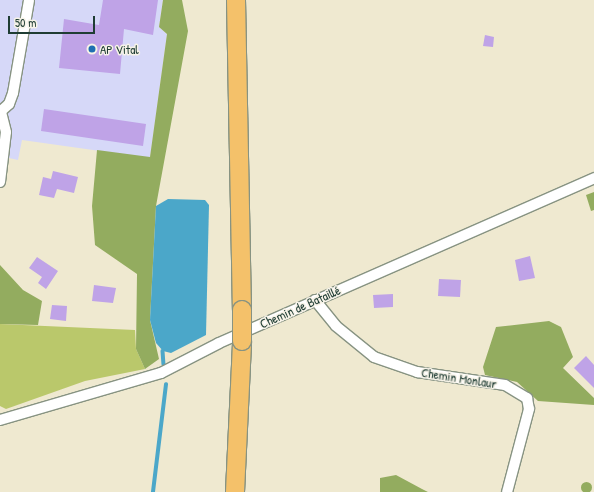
<!DOCTYPE html>
<html>
<head>
<meta charset="utf-8">
<style>
	body { margin:0 }
	#map { position:relative; width:594px; height:492px; overflow:hidden; background:#efe9d0; font-family:"Patrick Hand",sans-serif }
	div>[style] { position:absolute }
	[style*='--x'] { left:calc(var(--x)*1px); top:calc(var(--y)*1px); width:calc(var(--w)*1px); rotate:calc(var(--a)*1deg) }
	.built>* { inset:0; background:#d6d8f8 }
	.green>* { inset:0; background:#bac86b }
	.forest>* { inset:0; background:#93ac5f }
	.round { border-radius:50% }
	.water>* { inset:0; background:#4ba7c9 }
	.stream>* { height:3.5px; margin:-1.75px; padding:0 1.75px; transform-origin:1.75px; border-radius:1.75px; background:#4ba7c9 }
	.building>* { inset:0; background:#bfa3e7 }
	.roads { filter:drop-shadow(1px 0 #879382) drop-shadow(-1px 0 #879382) drop-shadow(0 1px #879382) drop-shadow(0 -1px #879382) }
	.street>* { height:10px; margin:-5px; padding:0 5px; transform-origin:5px; border-radius:5px; background:#fff }
	.highway>* { height:18px; margin:-9px; padding:0 9px; transform-origin:9px; border-radius:9px; background:#f4c16a }
	.bridges { filter:drop-shadow(1px 0 #879382) drop-shadow(-1px 0 #879382) drop-shadow(0 1px #879382) drop-shadow(0 -1px #879382) }
	.highway-bridge>* { height:18px; margin:-9px; padding:0 9px; transform-origin:9px; border-radius:9px; background:#f4c16a }
	.dots>* { width:11px; height:11px; translate:-50% -50%; box-sizing:border-box; border:2px solid #f7f3e8; border-radius:50% }
	span { translate:-50% -50%; white-space:nowrap; text-align:center; line-height:1.15; -webkit-text-stroke:3px #f7f3e8; paint-order:stroke }
	.poi-label { font-size:13px; color:#1f3d34 }
	.left { translate:0 -50%; text-align:left }
	.street-label { font-size:13px; color:#1f3d34 }
	.scale { position:absolute; left:8px; top:16px; width:87px; height:18px; box-sizing:border-box; border:2px solid #1f3d34; border-top:0; padding-left:5px; font-size:12px; line-height:14px; white-space:nowrap; color:#1f3d34; -webkit-text-stroke:3px #f7f3e8; paint-order:stroke }
</style>
</head>
<body>
<div id="map">
	<div class="built">
		<i style="clip-path:polygon(0 0,163px 0,159px 27px,167px 34px,150px 158px,22px 140px,18px 160px,0 156px)"></i>
	</div>
	<div class="green">
		<i style="clip-path:polygon(0 324px,135px 330px,136px 349px,145px 369px,85px 381px,6px 409px,0 406px)"></i>
	</div>
	<div class="forest">
		<i style="clip-path:polygon(163px 0,182px 0,188px 31px,156px 206px,150px 320px,159px 359px,145px 369px,136px 349px,137px 274px,95px 245px,92px 206px,97px 150px,150px 157px,167px 34px,159px 27px)"></i>
		<i style="clip-path:polygon(594px 192px,594px 210px,591px 211px,586px 195px)"></i>
		<i style="clip-path:polygon(0 265px,23px 290px,42px 301px,38px 325px,0 324px)"></i>
		<i style="clip-path:polygon(549px 321px,561px 327px,573px 357px,563px 368px,594px 398px,594px 405px,538px 401px,517px 382px,485px 375px,483px 367px,496px 327px)"></i>
		<i style="clip-path:polygon(396px 475px,422px 489px,428px 492px,380px 492px,380px 478px)"></i>
		<i class="round" style="left:580.5px;top:481.5px;width:11px;height:11px"></i>
	</div>
	<div class="water">
		<i style="clip-path:polygon(168px 199px,205px 200px,209px 205px,206px 335px,171px 353px,163px 351px,156px 343px,150px 320px,156px 206px)"></i>
	</div>
	<div class="stream">
		<i style="--x:163;--y:351;--w:13;--a:86"></i>
		<i style="--x:153;--y:492;--w:108;--a:-83.1"></i>
	</div>
	<div class="building">
		<i style="clip-path:polygon(103px 0,158px 0,153px 35px,124px 29px,120px 74px,59px 68px,64px 19px,99px 25px)"></i>
		<i style="clip-path:polygon(485px 35px,494px 37px,493px 47px,483px 46px)"></i>
		<i style="clip-path:polygon(44px 109px,146px 124px,143px 146px,41px 131px)"></i>
		<i style="clip-path:polygon(53px 171px,78px 177px,74px 193px,57px 189px,54px 198px,39px 195px,43px 177px,51px 179px)"></i>
		<i style="clip-path:polygon(530px 256px,535px 278px,519px 281px,515px 260px)"></i>
		<i style="clip-path:polygon(37px 257px,58px 271px,46px 289px,38px 283px,42px 277px,29px 268px)"></i>
		<i style="clip-path:polygon(439px 279px,461px 280px,460px 297px,438px 296px)"></i>
		<i style="clip-path:polygon(94px 285px,116px 288px,113px 303px,92px 301px)"></i>
		<i style="clip-path:polygon(393px 294px,393px 307px,374px 308px,373px 295px)"></i>
		<i style="clip-path:polygon(52px 305px,67px 306px,66px 321px,50px 319px)"></i>
		<i style="clip-path:polygon(586px 356px,594px 365px,594px 388px,574px 368px)"></i>
	</div>
	<div class="roads">
		<div class="street">
			<i style="--x:0;--y:112;--w:12;--a:-42"></i>
			<i style="--x:9;--y:104;--w:12;--a:-70"></i>
			<i style="--x:13;--y:93;--w:94;--a:-80.2"></i>
			<i style="--x:0;--y:182;--w:50;--a:-83.2"></i>
			<i style="--x:6;--y:132;--w:21;--a:-104"></i>
			<i style="--x:315;--y:300;--w:33;--a:51"></i>
			<i style="--x:336;--y:326;--w:49;--a:39.2"></i>
			<i style="--x:374;--y:357;--w:46;--a:19.2"></i>
			<i style="--x:417;--y:372;--w:89;--a:8.4"></i>
			<i style="--x:505;--y:385;--w:26;--a:31"></i>
			<i style="--x:527;--y:398;--w:11;--a:80"></i>
			<i style="--x:529;--y:409;--w:86;--a:104.8"></i>
			<i style="--x:0;--y:420;--w:168;--a:-16.3"></i>
			<i style="--x:161;--y:373;--w:65;--a:-27.3"></i>
			<i style="--x:219;--y:343;--w:410;--a:-23.7"></i>
		</div>
		<div class="highway">
			<i style="--x:236;--y:0;--w:310;--a:88.9"></i>
			<i style="--x:235;--y:492;--w:151;--a:-87.3"></i>
		</div>
	</div>
	<div class="bridges">
		<div class="highway-bridge">
			<i style="--x:242;--y:310;--w:31;--a:90"></i>
		</div>
	</div>
	<div class="dots">
		<i style="left:92px;top:49px;background:#1f6fb2"></i>
	</div>
	<div class="poi-label">
		<span class="left" style="left:100px;top:49px">AP Vital</span>
	</div>
	<div class="street-label">
		<span style="left:300px;top:307px;rotate:-24deg">Chemin de Bataillé</span>
		<span style="left:459px;top:378px;rotate:9deg">Chemin Monlaur</span>
	</div>
	<div class="scale">50 m</div>
</div>
</body>
</html>
